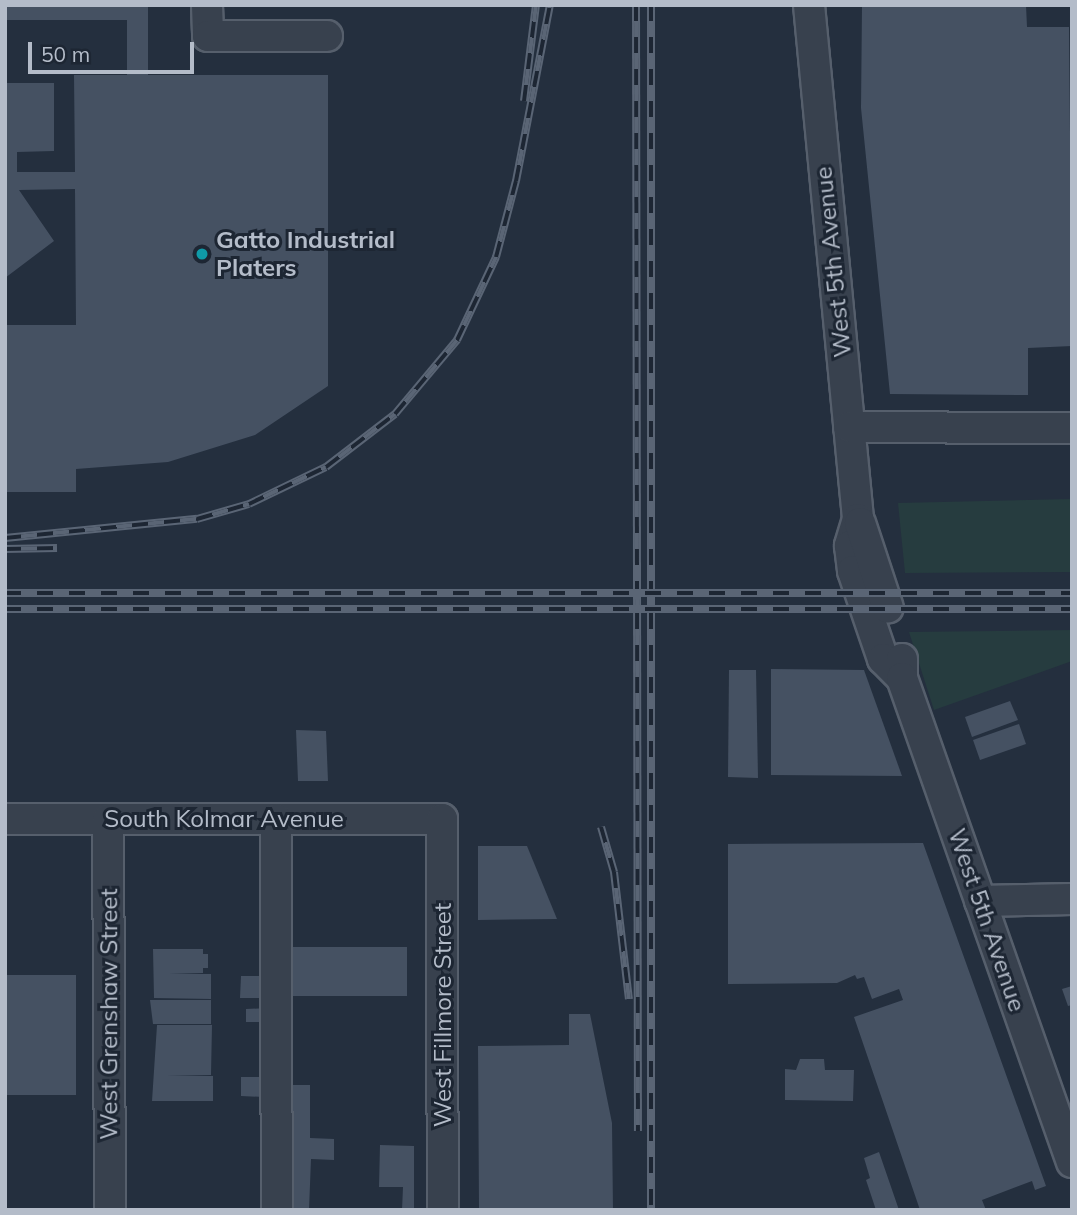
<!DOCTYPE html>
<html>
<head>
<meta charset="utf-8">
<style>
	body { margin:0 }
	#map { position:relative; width:1077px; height:1215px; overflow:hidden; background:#242f3e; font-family:Mulish,sans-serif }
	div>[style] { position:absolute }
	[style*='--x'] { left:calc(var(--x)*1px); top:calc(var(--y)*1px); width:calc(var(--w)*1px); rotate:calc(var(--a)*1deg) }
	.green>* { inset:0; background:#263c3f }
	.building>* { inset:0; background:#455162 }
	.roads { filter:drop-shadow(2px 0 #565f6c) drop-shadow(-2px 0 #565f6c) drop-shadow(0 2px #565f6c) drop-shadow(0 -2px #565f6c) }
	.minor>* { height:30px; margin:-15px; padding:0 15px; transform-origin:15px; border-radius:15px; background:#38414e }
	.rail>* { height:8px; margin-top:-4px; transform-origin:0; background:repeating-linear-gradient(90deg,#1d2633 0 16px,#5a6575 0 32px); box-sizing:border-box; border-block:2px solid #5a6575 }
	.dots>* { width:19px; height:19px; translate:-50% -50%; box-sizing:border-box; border:4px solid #1d2633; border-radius:50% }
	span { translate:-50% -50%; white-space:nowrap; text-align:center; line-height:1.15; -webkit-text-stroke:6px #1d2633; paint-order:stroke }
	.poi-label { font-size:24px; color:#b4bcc9; font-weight:700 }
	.left { translate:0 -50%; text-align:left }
	.street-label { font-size:24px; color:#b4bcc9 }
	.frame { position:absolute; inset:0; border:7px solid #b4bcc9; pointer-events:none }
	.scale { position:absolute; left:28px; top:42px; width:166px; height:32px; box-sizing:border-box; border:4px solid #b4bcc9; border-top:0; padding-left:9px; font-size:21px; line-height:24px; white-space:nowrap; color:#b4bcc9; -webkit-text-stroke:5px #1d2633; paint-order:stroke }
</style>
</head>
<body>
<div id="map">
	<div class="green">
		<i style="clip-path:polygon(1072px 499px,1072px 572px,905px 573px,898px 503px)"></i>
		<i style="clip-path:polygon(1072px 630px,1072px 661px,934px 710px,909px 632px)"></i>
	</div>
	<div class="building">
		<i style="clip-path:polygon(5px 5px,148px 5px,148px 75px,328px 75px,328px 386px,255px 435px,168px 462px,76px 469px,76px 492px,5px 492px,5px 325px,76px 325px,75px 189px,19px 190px,54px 241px,5px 278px,5px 83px,54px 83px,54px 151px,17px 152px,17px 172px,75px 172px,74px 75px,127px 75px,127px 20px,5px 20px)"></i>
		<i style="clip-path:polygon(862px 5px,1026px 5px,1027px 27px,1069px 27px,1072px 346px,1028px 348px,1028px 395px,890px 394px,861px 108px)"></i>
		<i style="clip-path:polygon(771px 669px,864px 670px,902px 776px,771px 775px)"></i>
		<i style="clip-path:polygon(729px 670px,756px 670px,758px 778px,728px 777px)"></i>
		<i style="clip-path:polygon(1010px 701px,1018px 720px,972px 737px,965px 717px)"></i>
		<i style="clip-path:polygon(1019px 724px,1026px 744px,980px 760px,973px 740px)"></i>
		<i style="clip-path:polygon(296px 730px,326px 731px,328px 781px,298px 781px)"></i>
		<i style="clip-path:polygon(923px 843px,1046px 1186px,1035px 1190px,1032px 1181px,982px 1200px,986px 1210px,920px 1210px,854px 1017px,903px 1000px,899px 989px,872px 999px,864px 977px,857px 979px,855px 975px,837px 983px,728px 984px,728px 844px)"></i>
		<i style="clip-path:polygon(478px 846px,527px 846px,557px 919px,478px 920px)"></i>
		<i style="clip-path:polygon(284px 947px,407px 947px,407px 996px,284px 996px)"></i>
		<i style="clip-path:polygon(153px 949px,203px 949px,203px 954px,208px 954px,208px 968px,203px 968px,203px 973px,169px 974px,211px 974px,211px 999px,154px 998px)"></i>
		<i style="clip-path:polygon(5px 975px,76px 975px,76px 1095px,5px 1095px)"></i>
		<i style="clip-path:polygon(241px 976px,264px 976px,264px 998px,240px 998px)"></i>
		<i style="clip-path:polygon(1072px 986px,1072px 1005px,1068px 1006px,1062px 989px)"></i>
		<i style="clip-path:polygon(150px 1000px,211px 1000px,211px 1024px,153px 1024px)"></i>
		<i style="clip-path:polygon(268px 1008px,268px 1022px,246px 1022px,246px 1009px)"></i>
		<i style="clip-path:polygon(569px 1014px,590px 1014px,612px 1123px,613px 1210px,479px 1210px,478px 1046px,569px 1045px)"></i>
		<i style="clip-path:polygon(157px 1025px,212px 1025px,211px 1075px,167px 1076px,213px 1076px,213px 1101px,152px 1101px)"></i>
		<i style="clip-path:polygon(800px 1059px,824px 1059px,825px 1070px,854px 1070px,853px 1101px,785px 1100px,785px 1069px,796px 1070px)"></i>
		<i style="clip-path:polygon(241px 1077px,265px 1077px,265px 1097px,241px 1096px)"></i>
		<i style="clip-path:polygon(289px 1085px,310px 1085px,310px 1138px,334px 1139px,334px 1160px,311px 1159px,309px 1210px,289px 1210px)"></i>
		<i style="clip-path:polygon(380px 1145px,414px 1146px,414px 1210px,402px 1210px,403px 1187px,379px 1187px)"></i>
		<i style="clip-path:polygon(879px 1152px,899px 1210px,876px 1210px,866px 1180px,870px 1178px,864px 1158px)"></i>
	</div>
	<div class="roads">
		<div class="minor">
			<i style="--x:207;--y:5;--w:31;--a:88"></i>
			<i style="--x:208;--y:36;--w:119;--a:0"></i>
			<i style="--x:809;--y:5;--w:516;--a:84.55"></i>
			<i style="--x:858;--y:519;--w:28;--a:107"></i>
			<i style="--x:850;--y:546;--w:25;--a:83"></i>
			<i style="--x:853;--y:571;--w:93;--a:71.2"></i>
			<i style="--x:883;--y:659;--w:27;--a:45"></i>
			<i style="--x:849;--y:427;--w:223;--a:0.3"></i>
			<i style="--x:860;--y:523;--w:89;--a:71.8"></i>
			<i style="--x:902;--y:659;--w:19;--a:90"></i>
			<i style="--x:902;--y:678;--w:513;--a:70.65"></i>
			<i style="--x:5;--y:819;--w:437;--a:0"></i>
			<i style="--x:442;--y:819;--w:391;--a:89.9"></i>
			<i style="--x:108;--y:819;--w:391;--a:89.7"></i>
			<i style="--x:276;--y:819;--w:391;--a:89.9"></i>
			<i style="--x:980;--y:901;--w:92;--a:-1.2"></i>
		</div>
	</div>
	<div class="rail">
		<i style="--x:636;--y:5;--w:1126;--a:89.9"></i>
		<i style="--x:651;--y:5;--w:1205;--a:90"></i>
		<i style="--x:524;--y:101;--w:97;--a:-82.9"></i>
		<i style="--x:5;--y:538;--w:193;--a:-5.7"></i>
		<i style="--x:197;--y:519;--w:54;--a:-16.1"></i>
		<i style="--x:249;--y:504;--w:85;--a:-25.7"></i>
		<i style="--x:326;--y:467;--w:87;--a:-37.5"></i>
		<i style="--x:395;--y:414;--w:97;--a:-50"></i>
		<i style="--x:457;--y:340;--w:92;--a:-64.8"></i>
		<i style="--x:496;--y:257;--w:79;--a:-75.3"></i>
		<i style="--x:516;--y:181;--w:179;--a:-79.1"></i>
		<i style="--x:5;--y:549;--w:52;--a:-1.1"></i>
		<i style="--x:5;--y:593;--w:1067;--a:0"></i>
		<i style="--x:5;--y:609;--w:1067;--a:0"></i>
		<i style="--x:601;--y:827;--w:47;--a:73.9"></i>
		<i style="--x:614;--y:872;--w:128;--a:83.3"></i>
	</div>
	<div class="dots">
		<i style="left:202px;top:254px;background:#0f9aa8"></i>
	</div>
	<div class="poi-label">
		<span class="left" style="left:216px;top:254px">Gatto Industrial<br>Platers</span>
	</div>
	<div class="street-label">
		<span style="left:833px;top:262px;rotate:-96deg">West 5th Avenue</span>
		<span style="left:224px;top:819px">South Kolmar Avenue</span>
		<span style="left:987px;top:920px;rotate:71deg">West 5th Avenue</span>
		<span style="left:109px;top:1014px;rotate:-90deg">West Grenshaw Street</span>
		<span style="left:443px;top:1015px;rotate:-90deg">West Fillmore Street</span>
	</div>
	<div class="frame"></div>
	<div class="scale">50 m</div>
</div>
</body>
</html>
